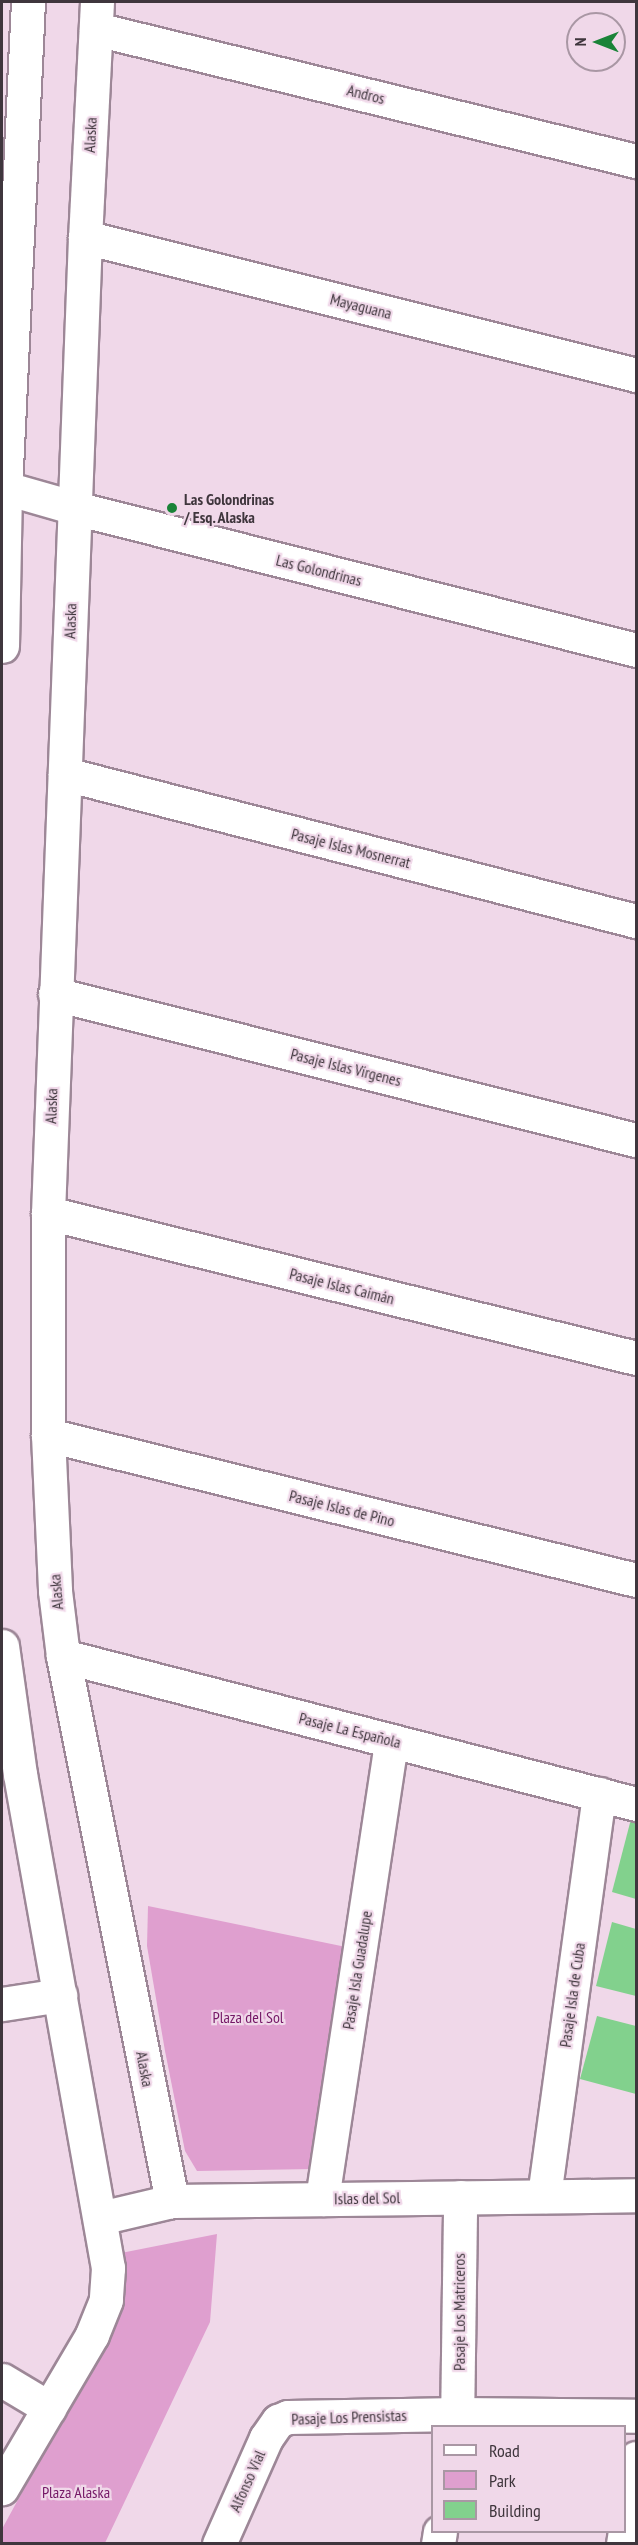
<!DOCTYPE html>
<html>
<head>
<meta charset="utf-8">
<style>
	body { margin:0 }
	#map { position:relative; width:638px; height:2545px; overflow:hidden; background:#f0d8e9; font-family:"PT Sans Narrow",sans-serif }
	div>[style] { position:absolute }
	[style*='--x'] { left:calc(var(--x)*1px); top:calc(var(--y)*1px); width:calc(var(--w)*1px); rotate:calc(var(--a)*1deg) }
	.green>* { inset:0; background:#df9fcf }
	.building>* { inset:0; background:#82d18d }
	.roads { filter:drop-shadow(2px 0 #9d8797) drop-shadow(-2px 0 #9d8797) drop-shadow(0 2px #9d8797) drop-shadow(0 -2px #9d8797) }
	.street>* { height:33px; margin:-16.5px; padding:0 16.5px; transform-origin:16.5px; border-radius:16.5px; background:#fff }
	.secondary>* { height:33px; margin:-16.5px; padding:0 16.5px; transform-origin:16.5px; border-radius:16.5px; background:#fff }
	.dots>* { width:16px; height:16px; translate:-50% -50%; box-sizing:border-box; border:3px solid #f0d8e9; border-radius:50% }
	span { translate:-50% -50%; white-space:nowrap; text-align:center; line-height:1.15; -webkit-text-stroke:4.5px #f0d8e9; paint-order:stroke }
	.street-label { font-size:16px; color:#3f363d }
	.poi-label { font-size:16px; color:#3f363d; font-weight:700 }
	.left { translate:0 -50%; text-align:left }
	.park-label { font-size:16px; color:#741766 }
	.frame { position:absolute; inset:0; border:3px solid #3f363d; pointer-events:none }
	.legend { position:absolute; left:431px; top:2425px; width:195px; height:108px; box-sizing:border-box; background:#f0d8e9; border:2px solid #a997a4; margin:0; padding:8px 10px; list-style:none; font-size:18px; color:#3f363d }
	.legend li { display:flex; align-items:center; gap:12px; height:30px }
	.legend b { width:30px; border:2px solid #a997a4 }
	.north { position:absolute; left:566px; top:12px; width:60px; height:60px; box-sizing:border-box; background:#f0d8e9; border:2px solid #a997a4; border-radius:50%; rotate:270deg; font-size:16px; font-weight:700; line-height:24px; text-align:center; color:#3f363d }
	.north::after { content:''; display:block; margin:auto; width:21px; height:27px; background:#1a8338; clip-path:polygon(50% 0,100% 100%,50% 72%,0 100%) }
</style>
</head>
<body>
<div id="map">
	<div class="green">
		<i style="clip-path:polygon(148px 1906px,346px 1947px,314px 2169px,197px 2171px,185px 2151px,165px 2051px,147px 1946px)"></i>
		<i style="clip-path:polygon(217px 2234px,210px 2322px,105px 2543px,2px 2544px,2px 2529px,104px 2342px,121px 2253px)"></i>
	</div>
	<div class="building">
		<i style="clip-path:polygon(631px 1819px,636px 1821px,636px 1899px,612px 1892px)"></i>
		<i style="clip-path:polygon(612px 1922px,636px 1929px,636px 1996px,596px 1986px)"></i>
		<i style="clip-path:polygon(597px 2016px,636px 2026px,636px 2094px,580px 2079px)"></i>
	</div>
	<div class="roads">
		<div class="street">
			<i style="--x:96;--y:29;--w:556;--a:13.74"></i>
			<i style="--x:85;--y:237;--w:568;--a:14.06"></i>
			<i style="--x:65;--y:774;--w:590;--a:14.44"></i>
			<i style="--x:55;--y:994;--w:599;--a:14.11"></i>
			<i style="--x:48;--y:1213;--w:606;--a:13.85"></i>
			<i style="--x:48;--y:1435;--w:606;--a:13.85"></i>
			<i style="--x:63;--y:1656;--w:592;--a:14.48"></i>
			<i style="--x:2;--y:2004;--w:59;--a:-8.8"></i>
			<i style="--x:544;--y:2196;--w:406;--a:-82.2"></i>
			<i style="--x:322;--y:2199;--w:463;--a:-81.4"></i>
			<i style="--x:2;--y:2380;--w:55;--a:30.8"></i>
			<i style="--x:457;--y:2426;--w:229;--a:-89.2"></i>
			<i style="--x:219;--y:2544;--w:116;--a:-66.1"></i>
			<i style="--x:266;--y:2438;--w:21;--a:-55"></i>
			<i style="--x:278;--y:2421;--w:11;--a:-22"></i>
			<i style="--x:288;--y:2417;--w:171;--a:-1"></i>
			<i style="--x:459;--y:2414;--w:177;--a:0.6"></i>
			<i style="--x:438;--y:2544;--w:12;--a:-81"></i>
			<i style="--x:623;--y:2544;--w:87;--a:-81.4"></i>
		</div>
		<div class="secondary">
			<i style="--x:97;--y:2;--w:235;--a:92.9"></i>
			<i style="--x:85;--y:237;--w:977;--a:92.17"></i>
			<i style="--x:48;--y:1213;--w:222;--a:90"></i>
			<i style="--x:48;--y:1435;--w:156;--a:87.4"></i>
			<i style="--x:55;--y:1591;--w:65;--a:83"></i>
			<i style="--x:63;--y:1656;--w:556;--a:78.69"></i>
			<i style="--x:2;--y:487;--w:76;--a:16"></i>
			<i style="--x:75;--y:508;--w:579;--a:14.2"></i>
			<i style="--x:2;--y:646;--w:157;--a:-88.9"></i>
			<i style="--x:5;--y:489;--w:488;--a:-87.3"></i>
			<i style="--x:2;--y:1646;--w:129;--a:82"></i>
			<i style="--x:20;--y:1774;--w:502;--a:79.9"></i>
			<i style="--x:108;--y:2268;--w:32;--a:94"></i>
			<i style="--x:106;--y:2300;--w:38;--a:112"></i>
			<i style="--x:92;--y:2335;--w:178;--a:120.5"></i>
			<i style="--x:100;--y:2218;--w:74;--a:-13.3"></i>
			<i style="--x:172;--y:2201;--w:464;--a:-0.7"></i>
		</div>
	</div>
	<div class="dots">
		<i style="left:172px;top:508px;background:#1a8338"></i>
	</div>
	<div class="street-label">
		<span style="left:366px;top:94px;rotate:14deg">Andros</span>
		<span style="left:90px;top:135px;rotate:-87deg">Alaska</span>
		<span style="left:361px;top:306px;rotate:14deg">Mayaguana</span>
		<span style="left:319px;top:570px;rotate:14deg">Las Golondrinas</span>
		<span style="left:70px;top:621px;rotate:-88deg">Alaska</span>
		<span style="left:351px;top:848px;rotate:14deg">Pasaje Islas Mosnerrat</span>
		<span style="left:346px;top:1067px;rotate:14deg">Pasaje Islas Vírgenes</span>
		<span style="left:51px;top:1106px;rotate:-88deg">Alaska</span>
		<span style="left:342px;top:1286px;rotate:14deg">Pasaje Islas Caimán</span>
		<span style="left:342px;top:1508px;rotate:14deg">Pasaje Islas de Pino</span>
		<span style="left:56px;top:1592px;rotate:-95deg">Alaska</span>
		<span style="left:350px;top:1730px;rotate:14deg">Pasaje La Española</span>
		<span style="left:357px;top:1970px;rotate:-81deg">Pasaje Isla Guadalupe</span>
		<span style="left:572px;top:1995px;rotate:-82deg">Pasaje Isla de Cuba</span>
		<span style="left:145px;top:2069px;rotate:79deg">Alaska</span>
		<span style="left:367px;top:2198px;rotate:-1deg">Islas del Sol</span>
		<span style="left:459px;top:2312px;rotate:-90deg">Pasaje Los Matriceros</span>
		<span style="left:349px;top:2417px;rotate:-2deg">Pasaje Los Prensistas</span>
		<span style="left:247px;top:2481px;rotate:-66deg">Alfonso Vial</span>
	</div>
	<div class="poi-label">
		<span class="left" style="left:184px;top:508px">Las Golondrinas<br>/ Esq. Alaska</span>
	</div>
	<div class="park-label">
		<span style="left:248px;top:2017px">Plaza del Sol</span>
		<span style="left:76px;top:2492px">Plaza Alaska</span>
	</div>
	<div class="frame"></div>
	<ul class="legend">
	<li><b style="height:8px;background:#fff"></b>Road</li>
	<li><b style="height:16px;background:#df9fcf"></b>Park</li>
	<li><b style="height:16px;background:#82d18d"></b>Building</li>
	</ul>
	<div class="north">N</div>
</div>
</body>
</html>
